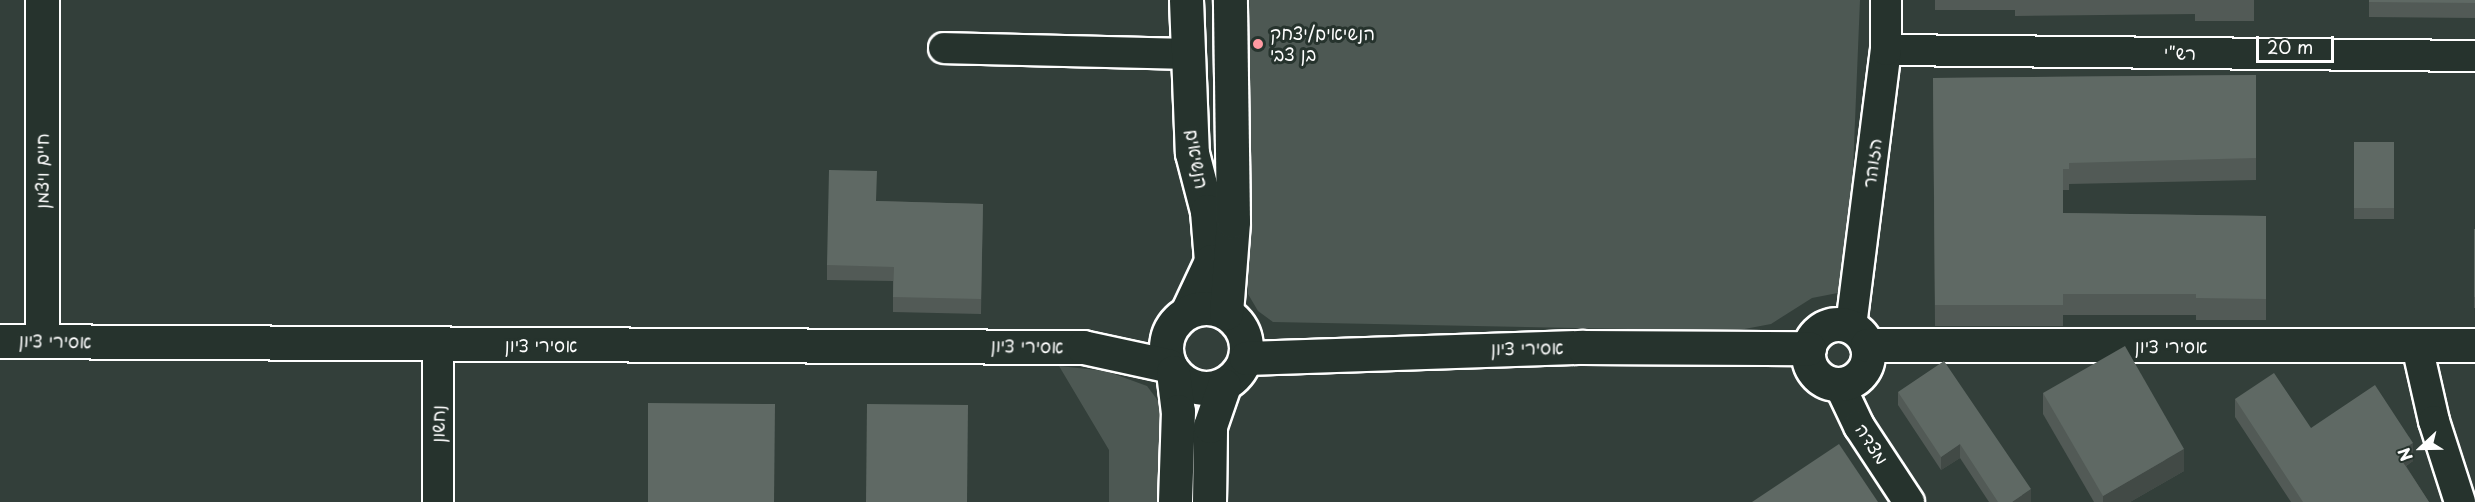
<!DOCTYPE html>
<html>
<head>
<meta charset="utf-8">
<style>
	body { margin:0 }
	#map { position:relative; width:2475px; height:502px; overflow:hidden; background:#333f3a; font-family:"Playpen Sans","Playpen Sans Hebrew",sans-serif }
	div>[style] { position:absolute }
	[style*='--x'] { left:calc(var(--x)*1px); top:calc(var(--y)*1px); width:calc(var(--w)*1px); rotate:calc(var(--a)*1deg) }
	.green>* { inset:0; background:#4d5853 }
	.roads { filter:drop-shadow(2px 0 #fff) drop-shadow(-2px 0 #fff) drop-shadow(0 2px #fff) drop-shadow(0 -2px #fff) }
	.minor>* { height:30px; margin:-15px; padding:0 15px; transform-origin:15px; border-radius:15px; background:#26332d }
	.tertiary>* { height:33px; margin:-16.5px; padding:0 16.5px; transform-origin:16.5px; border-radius:16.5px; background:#26332d }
	.tertiary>.ring { margin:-16.5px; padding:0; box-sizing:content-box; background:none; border:33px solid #26332d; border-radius:50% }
	.wall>* { inset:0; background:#525a56 }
	.shaded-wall>* { inset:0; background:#424a46 }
	.building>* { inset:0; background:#5f6964 }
	.dots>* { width:16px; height:16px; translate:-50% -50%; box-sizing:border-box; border:3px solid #26332d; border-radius:50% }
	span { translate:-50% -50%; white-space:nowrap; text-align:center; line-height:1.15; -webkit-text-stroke:6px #26332d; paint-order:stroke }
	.poi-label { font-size:18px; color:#fff }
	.left { translate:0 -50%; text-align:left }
	.street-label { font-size:18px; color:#fff }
	.north { position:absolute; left:2391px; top:418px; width:60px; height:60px; -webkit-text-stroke:4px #26332d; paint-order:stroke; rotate:248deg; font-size:16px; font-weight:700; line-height:24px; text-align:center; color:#fff }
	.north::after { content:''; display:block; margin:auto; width:21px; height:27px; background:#fff; clip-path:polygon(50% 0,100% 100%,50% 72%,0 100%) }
	.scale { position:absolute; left:2256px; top:36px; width:78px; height:27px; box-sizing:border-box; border:3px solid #fff; border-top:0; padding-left:8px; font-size:18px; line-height:21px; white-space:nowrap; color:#fff; -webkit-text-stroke:4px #26332d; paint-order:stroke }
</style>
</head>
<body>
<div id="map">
	<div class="green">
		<i style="clip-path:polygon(1247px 0,1860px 0,1848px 291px,1812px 298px,1771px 324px,1734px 331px,1273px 322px,1258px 311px,1248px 294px,1244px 229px)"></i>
		<i style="clip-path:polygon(1059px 366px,1106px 371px,1147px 386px,1165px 410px,1164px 502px,1109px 502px,1109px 450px)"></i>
	</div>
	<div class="roads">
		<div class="minor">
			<i style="--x:944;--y:48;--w:241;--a:1.4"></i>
			<i style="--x:1886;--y:50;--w:589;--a:0.58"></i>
			<i style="--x:1851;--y:326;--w:278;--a:-82.8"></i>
			<i style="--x:1886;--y:50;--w:50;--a:-90"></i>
			<i style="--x:438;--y:346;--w:156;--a:90"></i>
			<i style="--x:2417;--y:346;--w:77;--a:77.2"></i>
			<i style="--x:2434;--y:421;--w:85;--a:72.2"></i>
			<i style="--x:1839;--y:384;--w:47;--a:64.5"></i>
			<i style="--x:1859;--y:426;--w:91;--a:56.7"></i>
		</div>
		<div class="tertiary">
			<i style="--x:42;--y:0;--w:341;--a:90"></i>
			<i style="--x:1186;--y:0;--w:153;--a:87.8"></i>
			<i style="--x:1192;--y:153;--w:60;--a:75.5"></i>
			<i style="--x:1207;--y:211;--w:50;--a:85.4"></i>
			<i style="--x:1211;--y:261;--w:56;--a:115.2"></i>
			<i class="ring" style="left:1166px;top:308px;width:47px;height:47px"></i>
			<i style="--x:1226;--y:313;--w:92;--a:-85.6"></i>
			<i style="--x:1233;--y:221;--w:221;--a:-90.8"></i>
			<i class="ring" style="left:1808px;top:324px;width:27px;height:27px"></i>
			<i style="--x:0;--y:341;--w:1083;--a:0.32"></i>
			<i style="--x:1083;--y:347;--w:89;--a:12.3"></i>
			<i style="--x:1867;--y:345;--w:608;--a:0"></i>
			<i style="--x:1246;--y:358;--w:337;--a:-1.9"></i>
			<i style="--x:1583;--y:347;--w:226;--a:0.3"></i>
			<i style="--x:1173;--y:372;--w:39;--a:83"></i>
			<i style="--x:1178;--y:411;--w:91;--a:91.9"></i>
			<i style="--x:1209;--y:502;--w:76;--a:-89.2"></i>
			<i style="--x:1210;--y:426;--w:43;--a:-71.1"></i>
		</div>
	</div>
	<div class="wall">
		<i style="clip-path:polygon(1935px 0,2254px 0,2254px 21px,2195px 21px,2195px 14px,2015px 16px,2015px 10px,1935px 10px)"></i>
		<i style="clip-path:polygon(2369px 0,2475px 0,2475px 18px,2369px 17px)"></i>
		<i style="clip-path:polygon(2256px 75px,2256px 180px,2069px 184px,2069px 190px,2063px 190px,2063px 213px,2266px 216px,2266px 320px,2196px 320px,2196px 315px,2063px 315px,2063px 326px,1935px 326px,1933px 78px)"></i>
		<i style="clip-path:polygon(2354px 142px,2394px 142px,2394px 219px,2354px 219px)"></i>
		<i style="clip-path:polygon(876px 201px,983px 204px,981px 314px,893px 312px,893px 281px,827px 280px,827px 265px)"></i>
		<i style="clip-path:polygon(2474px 229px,2475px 229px,2475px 308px,2474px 308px)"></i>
		<i style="clip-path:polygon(1898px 392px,2031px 502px,1989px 502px,1960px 458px,1941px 470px,1898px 405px)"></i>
		<i style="clip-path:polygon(2043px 393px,2184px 471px,2130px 502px,2094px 502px,2043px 414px)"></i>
		<i style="clip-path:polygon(2235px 399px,2311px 428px,2413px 461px,2406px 466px,2429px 502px,2291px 502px,2235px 417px)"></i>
	</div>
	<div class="shaded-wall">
		<i style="clip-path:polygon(2413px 443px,2413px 461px,2397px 471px,2397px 453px)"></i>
		<i style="clip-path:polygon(1960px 444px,1960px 458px,1941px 470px,1941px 457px)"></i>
		<i style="clip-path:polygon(2184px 449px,2184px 471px,2130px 502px,2103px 502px,2103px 496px)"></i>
		<i style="clip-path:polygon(2031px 489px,2031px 502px,2012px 502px)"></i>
	</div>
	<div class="building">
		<i style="clip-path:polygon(2369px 0,2475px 0,2475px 3px,2369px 2px)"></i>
		<i style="clip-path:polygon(2256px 75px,2256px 158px,2069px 163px,2069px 169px,2063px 169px,2063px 213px,2266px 216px,2266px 299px,2196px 298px,2196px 294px,2063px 294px,2063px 305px,1935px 305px,1933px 78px)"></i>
		<i style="clip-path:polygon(2354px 142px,2394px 142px,2394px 208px,2354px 208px)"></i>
		<i style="clip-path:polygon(829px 170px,877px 171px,876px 201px,983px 204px,981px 299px,893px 297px,894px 267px,827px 265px)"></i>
		<i style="clip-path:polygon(2474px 229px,2475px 229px,2475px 297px,2474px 297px)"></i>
		<i style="clip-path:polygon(2125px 346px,2184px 449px,2103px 496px,2043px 393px)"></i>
		<i style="clip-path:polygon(1944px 361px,2031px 489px,2012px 502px,1998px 502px,1960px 444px,1941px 457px,1898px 392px)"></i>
		<i style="clip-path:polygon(2274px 373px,2311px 428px,2375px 385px,2413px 443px,2397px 453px,2429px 502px,2303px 502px,2235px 399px)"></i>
		<i style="clip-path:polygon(648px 403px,775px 404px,774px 502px,648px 502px)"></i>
		<i style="clip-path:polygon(867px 404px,968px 405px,967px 502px,866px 502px)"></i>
		<i style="clip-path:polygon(1839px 444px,1878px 502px,1752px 502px)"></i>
	</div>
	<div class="dots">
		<i style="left:1258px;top:44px;background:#ff9aa2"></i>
	</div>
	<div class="poi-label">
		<span class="left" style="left:1270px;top:44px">הנשיאים/יצחק<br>בן צבי</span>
	</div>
	<div class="street-label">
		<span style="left:2180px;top:53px;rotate:1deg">רש"י</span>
		<span style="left:1197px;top:159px;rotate:80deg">הנשיאים</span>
		<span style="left:1872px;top:163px;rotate:-83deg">הזוהר</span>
		<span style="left:42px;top:171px;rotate:-90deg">חיים ויצמן</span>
		<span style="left:55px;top:341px;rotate:1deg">אסירי ציון</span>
		<span style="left:541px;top:345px">אסירי ציון</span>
		<span style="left:1027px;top:346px;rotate:1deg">אסירי ציון</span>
		<span style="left:2171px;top:346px">אסירי ציון</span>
		<span style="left:1527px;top:348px;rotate:-1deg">אסירי ציון</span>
		<span style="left:438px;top:424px;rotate:-90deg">נחשון</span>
		<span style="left:1872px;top:444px;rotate:58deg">מצדה</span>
	</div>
	<div class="north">N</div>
	<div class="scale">20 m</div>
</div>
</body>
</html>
